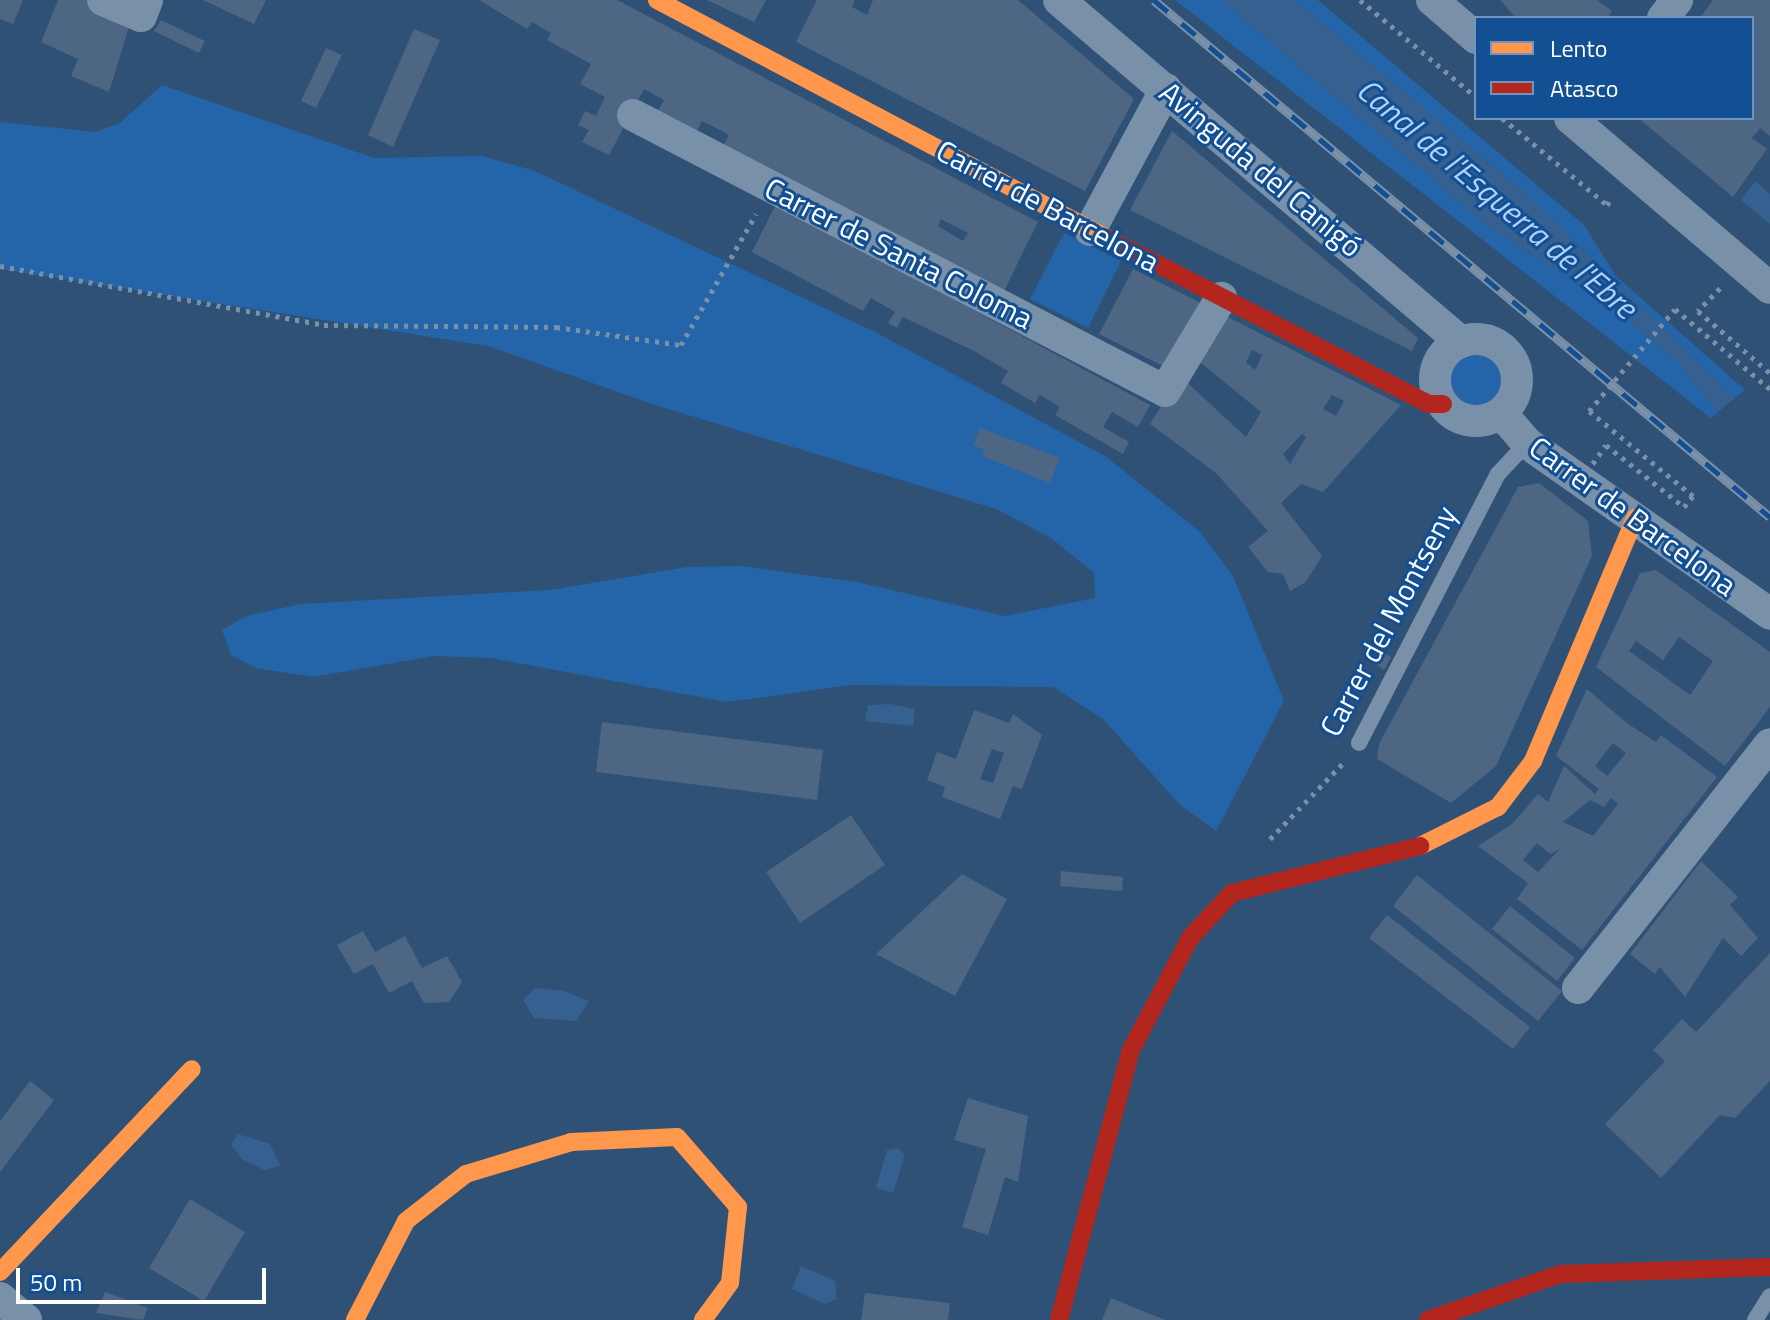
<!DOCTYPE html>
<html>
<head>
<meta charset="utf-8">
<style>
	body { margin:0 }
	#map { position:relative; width:1770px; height:1320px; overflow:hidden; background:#305176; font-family:"Titillium Web",sans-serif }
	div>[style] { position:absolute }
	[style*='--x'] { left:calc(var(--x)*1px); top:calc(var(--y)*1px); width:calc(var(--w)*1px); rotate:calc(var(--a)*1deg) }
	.green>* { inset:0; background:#2464a8 }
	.round { border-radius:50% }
	.water>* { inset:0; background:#356090 }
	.building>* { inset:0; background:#4c6684 }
	.path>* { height:5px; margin-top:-2.5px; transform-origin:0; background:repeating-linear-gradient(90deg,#7990a9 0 4px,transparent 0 10px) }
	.lane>* { height:16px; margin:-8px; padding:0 8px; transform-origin:8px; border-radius:8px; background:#7990a9 }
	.street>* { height:32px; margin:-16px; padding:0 16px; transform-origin:16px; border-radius:16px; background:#7990a9 }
	.street>.ring { margin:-16px; padding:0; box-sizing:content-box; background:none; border:32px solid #7990a9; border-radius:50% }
	.slow>* { height:18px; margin:-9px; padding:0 9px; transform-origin:9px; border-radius:9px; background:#ff974d }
	.jam>* { height:18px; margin:-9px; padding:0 9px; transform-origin:9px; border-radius:9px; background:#b3261e }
	.rail>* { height:9px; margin-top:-4.5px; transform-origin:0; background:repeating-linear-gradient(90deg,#134f93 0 18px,#7b91a9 0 36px); box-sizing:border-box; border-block:2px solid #7b91a9 }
	.path-bridge>* { height:5px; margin-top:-2.5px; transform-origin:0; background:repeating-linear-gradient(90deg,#7990a9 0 4px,transparent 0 10px) }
	span { translate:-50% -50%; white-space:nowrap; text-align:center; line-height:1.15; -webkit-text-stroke:6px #134f93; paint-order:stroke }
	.street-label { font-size:30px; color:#fff }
	.water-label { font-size:32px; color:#aed2f9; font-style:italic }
	.legend { position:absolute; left:1474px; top:16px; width:280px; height:104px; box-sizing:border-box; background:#134f93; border:2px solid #7195be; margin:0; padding:10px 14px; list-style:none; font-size:24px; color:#fff }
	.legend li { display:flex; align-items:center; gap:16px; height:40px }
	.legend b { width:40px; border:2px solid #7195be }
	.scale { position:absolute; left:16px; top:1268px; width:250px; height:36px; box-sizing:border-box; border:4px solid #fff; border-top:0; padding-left:10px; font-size:24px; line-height:28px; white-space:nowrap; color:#fff; -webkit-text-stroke:6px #134f93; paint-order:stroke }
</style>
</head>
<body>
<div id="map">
	<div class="green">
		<i style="clip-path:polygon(1175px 0,1220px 0,1493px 229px,1602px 299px,1677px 361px,1718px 412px,1711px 418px)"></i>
		<i style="clip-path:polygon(1295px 0,1318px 0,1584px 225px,1616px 276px,1745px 390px,1735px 398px,1529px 197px)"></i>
		<i style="clip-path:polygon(162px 85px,374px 158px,482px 156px,535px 171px,877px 333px,1105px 456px,1199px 531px,1233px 576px,1284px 701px,1216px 831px,1180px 805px,1103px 719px,1053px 687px,850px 685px,727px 702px,491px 658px,433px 656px,313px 677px,256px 668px,231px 655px,222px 630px,246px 616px,300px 604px,550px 590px,687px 567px,741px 566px,857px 582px,1004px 616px,1095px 598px,1094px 573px,1051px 538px,996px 509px,652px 404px,488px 346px,0 269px,0 122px,96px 132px,120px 123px)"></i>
		<i style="clip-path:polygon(1064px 233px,1121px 261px,1088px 328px,1030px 299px)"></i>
		<i class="round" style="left:1444px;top:348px;width:64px;height:64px"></i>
	</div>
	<div class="water">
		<i style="clip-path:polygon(1220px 0,1295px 0,1529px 197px,1735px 398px,1718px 412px,1677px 361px,1602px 299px,1493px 229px)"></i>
		<i style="clip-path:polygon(1755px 181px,1770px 194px,1770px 224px,1741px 200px)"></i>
		<i style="clip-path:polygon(890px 704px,915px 709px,913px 726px,865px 721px,868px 705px)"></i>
		<i style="clip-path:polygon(535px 988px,564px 991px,589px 1001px,576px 1021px,534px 1018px,523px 1000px)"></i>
		<i style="clip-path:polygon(238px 1134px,270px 1144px,280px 1166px,264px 1170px,242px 1159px,231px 1145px)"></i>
		<i style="clip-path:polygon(898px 1148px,905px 1155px,893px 1193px,876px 1188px,887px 1150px)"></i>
		<i style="clip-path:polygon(801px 1266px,835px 1281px,837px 1299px,825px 1304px,792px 1289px)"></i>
	</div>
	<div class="building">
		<i style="clip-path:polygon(0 0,23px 0,13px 24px,0 19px)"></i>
		<i style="clip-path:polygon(58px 0,97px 0,133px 14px,109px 92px,71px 76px,78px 59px,41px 42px)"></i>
		<i style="clip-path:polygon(203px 0,266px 0,254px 24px)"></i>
		<i style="clip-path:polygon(evenodd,479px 0,617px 0,1038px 222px,1003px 293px,721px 150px,729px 135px,716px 128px,702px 121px,694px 136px,656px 114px,664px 100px,644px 89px,609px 155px,582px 142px,589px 130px,578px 125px,585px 111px,596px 116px,605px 97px,580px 84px,591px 64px,547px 40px,551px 33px,532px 22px,527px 29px,479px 0,941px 219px,968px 233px,963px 241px,938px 226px,941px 219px)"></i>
		<i style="clip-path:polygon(707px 0,766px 0,754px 22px)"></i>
		<i style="clip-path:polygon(817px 0,855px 0,852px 7px,867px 15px,873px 0,1018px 0,1134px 99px,1085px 191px,796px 42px)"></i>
		<i style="clip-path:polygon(1500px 0,1597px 0,1612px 11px,1608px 18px,1516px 18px)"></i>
		<i style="clip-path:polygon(1713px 0,1770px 0,1770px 136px,1760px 128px,1752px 138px,1767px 149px,1733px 197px,1638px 118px,1752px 118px,1752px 18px,1700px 18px)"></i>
		<i style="clip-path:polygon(161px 20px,205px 41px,199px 53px,154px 31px)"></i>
		<i style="clip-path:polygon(414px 29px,440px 40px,393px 147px,368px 135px)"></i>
		<i style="clip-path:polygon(326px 48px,342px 55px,316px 108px,301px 101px)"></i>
		<i style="clip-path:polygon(1172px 131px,1418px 338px,1412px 351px,1130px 210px)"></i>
		<i style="clip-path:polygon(776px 204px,1150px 405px,1138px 427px,1112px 412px,1103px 427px,1129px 442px,1123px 454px,1055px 415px,1060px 407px,1040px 395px,1035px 403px,1001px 383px,1008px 371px,974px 351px,903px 317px,897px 328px,888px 323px,895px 312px,871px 298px,863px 311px,752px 252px)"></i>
		<i style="clip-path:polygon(1133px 269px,1203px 304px,1169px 369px,1099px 334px)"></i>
		<i style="clip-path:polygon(evenodd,1224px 315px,1401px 405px,1323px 492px,1301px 484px,1281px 503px,1322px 556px,1306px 582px,1290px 591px,1283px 574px,1268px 572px,1248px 547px,1268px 531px,1216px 473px,1150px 424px,1180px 376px,1246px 437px,1261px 412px,1200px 362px,1224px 315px,1252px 350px,1262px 355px,1255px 370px,1246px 362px,1252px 350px,1224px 315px,1332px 395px,1344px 401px,1336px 416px,1323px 409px,1332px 395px,1224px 315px,1302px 434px,1306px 437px,1290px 464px,1283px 454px,1302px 434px)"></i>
		<i style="clip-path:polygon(980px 428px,1060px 458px,1050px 483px,982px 456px,984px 450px,973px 445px)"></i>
		<i style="clip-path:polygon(1539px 483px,1588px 521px,1592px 556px,1496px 766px,1451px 803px,1377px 759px,1379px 744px,1518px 487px)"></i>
		<i style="clip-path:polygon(evenodd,1656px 570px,1770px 652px,1770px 707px,1725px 766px,1596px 667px,1640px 573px,1656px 570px,1679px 637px,1713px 661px,1690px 695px,1629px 651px,1636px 641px,1663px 660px,1679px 637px)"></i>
		<i style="clip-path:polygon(1382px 652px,1391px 657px,1384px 670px,1375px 664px)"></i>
		<i style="clip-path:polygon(evenodd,1587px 689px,1628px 724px,1656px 742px,1661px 735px,1717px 777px,1582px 950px,1517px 899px,1528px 883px,1478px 846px,1512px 824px,1538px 794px,1548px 802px,1564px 766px,1595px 794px,1599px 789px,1556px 756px,1587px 689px,1613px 743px,1626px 753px,1607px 776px,1595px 766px,1613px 743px,1587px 689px,1611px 798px,1618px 804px,1593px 836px,1563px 822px,1590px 800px,1604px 807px,1611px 798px,1587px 689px,1537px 843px,1550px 854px,1560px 849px,1538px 872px,1523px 860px,1537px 843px)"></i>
		<i style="clip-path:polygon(evenodd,974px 710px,1009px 723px,1013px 714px,1042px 735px,1022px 789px,1013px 786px,1000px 819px,942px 797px,945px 787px,927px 780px,937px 752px,956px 759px,974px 710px,992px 749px,1004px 753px,993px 783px,980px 779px,992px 749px)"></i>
		<i style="clip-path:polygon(602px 722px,823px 750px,817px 800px,596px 772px)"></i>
		<i style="clip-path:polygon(851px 815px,885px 865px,800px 923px,766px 872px)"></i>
		<i style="clip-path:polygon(1701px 861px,1738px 897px,1730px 905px,1758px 938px,1741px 956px,1723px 938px,1685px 997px,1660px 967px,1655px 974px,1630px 954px)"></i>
		<i style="clip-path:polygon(1061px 871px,1123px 877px,1122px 891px,1060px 886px)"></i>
		<i style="clip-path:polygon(962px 874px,1007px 899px,955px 996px,876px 954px)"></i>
		<i style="clip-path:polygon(1417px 875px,1562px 991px,1538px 1021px,1393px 906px)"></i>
		<i style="clip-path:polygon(1510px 906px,1575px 958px,1557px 981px,1492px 929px)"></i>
		<i style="clip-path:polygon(1387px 915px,1530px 1027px,1513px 1049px,1369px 938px)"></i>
		<i style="clip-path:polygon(363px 931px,375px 952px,405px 936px,422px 968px,447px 956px,462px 982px,449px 1002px,424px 1003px,412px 981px,389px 993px,373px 964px,354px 974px,337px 945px)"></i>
		<i style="clip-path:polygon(1770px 953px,1770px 1081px,1735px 1118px,1720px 1115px,1661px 1178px,1605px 1124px,1665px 1061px,1653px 1050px,1682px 1019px,1696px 1032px)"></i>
		<i style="clip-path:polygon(30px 1081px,54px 1100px,0 1172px,0 1121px)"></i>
		<i style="clip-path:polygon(968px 1098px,1028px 1116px,1018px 1182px,1005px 1177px,988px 1235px,962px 1227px,986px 1149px,954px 1140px)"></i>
		<i style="clip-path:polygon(190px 1199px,245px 1232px,204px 1301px,149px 1268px)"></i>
		<i style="clip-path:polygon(105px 1292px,148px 1308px,143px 1320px,96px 1313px)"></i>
		<i style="clip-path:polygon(865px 1293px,950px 1303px,948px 1320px,861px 1320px)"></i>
		<i style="clip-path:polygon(1111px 1298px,1165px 1320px,1102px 1320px)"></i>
	</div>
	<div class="path">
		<i style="--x:1360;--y:0;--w:151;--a:39.9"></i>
		<i style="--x:1502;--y:118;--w:136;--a:39.6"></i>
		<i style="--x:1607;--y:205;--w:10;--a:-53"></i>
		<i style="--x:0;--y:266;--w:329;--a:10.3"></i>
		<i style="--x:324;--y:325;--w:232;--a:0.5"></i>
		<i style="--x:556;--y:327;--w:126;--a:8.2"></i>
		<i style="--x:681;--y:345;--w:151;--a:-60.2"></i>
		<i style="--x:1720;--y:288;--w:32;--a:134"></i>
		<i style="--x:1698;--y:311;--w:95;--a:40.7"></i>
		<i style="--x:1270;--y:839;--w:110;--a:-46.1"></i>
	</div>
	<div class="lane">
		<i style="--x:1359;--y:743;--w:303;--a:-62.7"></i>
		<i style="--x:1498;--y:474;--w:42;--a:-46.9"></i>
		<i style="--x:1755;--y:1320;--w:28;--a:-58"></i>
	</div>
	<div class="street">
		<i style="--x:103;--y:0;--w:41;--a:22.8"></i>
		<i style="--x:141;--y:16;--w:17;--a:-69"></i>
		<i style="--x:1059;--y:0;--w:528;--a:40.39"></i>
		<i style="--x:1432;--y:0;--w:58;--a:40.8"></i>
		<i style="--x:1663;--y:18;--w:23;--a:-52"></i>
		<i style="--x:633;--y:115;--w:599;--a:27.42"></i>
		<i style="--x:1165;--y:391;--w:109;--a:-58.9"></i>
		<i style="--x:1570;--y:118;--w:262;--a:40.4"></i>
		<i style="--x:1090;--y:230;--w:160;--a:-61.7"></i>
		<i class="ring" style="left:1435px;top:339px;width:50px;height:50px"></i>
		<i style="--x:1501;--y:413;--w:40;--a:49"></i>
		<i style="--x:1527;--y:443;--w:297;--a:35.1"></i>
		<i style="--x:1578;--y:988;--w:310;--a:-51.8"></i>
		<i style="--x:0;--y:1298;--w:34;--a:40"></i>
	</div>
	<div class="slow">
		<i style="--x:657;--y:0;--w:509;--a:27.87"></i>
		<i style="--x:1420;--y:846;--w:87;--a:-26.6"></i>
		<i style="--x:1498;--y:807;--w:58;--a:-52.7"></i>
		<i style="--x:1533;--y:761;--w:264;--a:-67.2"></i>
		<i style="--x:0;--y:1272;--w:279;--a:-46.6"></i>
		<i style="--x:355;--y:1320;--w:111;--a:-62.7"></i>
		<i style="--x:406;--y:1221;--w:76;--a:-38.1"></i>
		<i style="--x:466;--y:1174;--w:110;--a:-16.9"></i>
		<i style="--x:571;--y:1142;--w:106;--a:-2.7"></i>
		<i style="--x:677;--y:1137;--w:93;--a:48.9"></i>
		<i style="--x:738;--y:1207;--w:76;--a:96"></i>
		<i style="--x:730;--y:1283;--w:46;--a:126.1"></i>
	</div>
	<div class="jam">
		<i style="--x:1107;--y:238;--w:361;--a:27.3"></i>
		<i style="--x:1428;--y:404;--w:15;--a:0"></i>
		<i style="--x:1059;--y:1320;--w:279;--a:-75.1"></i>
		<i style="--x:1131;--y:1050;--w:127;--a:-62.2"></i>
		<i style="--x:1190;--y:938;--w:62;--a:-47"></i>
		<i style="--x:1232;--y:893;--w:194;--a:-14"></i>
		<i style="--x:1428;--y:1320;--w:140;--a:-19.2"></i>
		<i style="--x:1560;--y:1274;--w:210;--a:-1.9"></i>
	</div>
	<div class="rail">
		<i style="--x:1154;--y:0;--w:804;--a:40.01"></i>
	</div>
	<div class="path-bridge">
		<i style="--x:1581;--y:480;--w:43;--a:-54.5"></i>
		<i style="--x:1606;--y:445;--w:100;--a:38.5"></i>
		<i style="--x:1684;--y:507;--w:14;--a:-51"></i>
		<i style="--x:1693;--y:496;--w:134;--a:-140.7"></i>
		<i style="--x:1589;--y:411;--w:133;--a:-49.9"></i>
		<i style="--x:1675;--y:309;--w:124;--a:40.1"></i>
	</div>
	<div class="street-label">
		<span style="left:1261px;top:169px;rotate:40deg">Avinguda del Canigó</span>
		<span style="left:1048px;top:206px;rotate:28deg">Carrer de Barcelona</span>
		<span style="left:899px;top:253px;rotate:27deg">Carrer de Santa Coloma</span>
		<span style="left:1633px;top:516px;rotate:36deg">Carrer de Barcelona</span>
		<span style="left:1388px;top:621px;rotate:-62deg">Carrer del Montseny</span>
	</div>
	<div class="water-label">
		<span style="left:1497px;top:198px;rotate:40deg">Canal de l'Esquerra de l'Ebre</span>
	</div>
	<ul class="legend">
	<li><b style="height:10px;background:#ff974d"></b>Lento</li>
	<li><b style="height:10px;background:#b3261e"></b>Atasco</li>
	</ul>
	<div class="scale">50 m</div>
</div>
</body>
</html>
